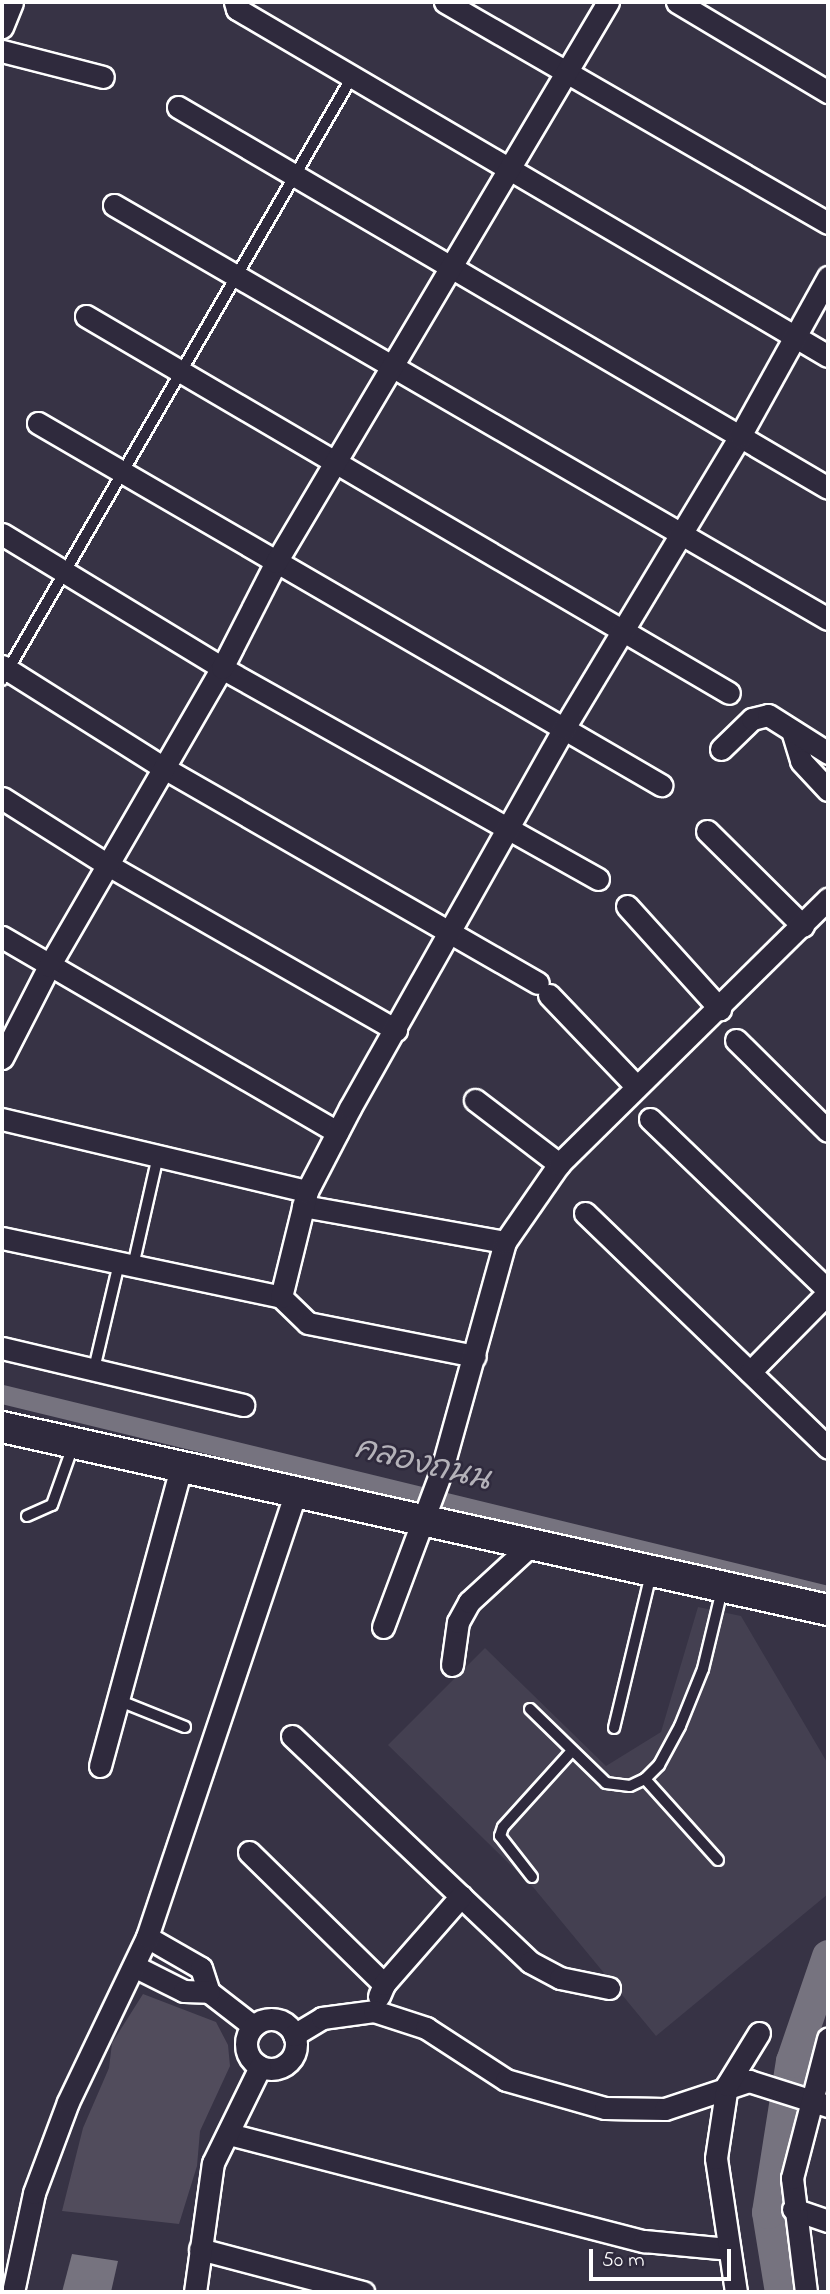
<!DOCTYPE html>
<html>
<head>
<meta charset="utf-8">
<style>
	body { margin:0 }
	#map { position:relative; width:830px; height:2294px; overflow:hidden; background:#373345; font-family:"Indie Flower","Playpen Sans Thai",sans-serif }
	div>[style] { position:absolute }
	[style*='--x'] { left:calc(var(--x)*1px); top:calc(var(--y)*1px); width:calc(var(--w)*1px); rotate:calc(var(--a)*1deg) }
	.built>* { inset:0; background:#444051 }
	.green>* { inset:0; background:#514c5c }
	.water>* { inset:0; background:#76737f }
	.canal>* { height:19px; margin:-9.5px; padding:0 9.5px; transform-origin:9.5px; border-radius:9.5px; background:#76737f }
	.river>* { height:33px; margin:-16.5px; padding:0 16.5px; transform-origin:16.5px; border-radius:16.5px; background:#76737f }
	.roads { filter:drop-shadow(2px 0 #fff) drop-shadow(-2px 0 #fff) drop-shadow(0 2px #fff) drop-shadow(0 -2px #fff) }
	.lane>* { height:10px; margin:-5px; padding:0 5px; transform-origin:5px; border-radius:5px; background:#2f2a3d }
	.street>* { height:21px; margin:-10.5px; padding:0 10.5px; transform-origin:10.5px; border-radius:10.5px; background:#2f2a3d }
	.street>.ring { margin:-10.5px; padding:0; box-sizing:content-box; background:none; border:21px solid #2f2a3d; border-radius:50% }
	.secondary>* { height:30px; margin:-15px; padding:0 15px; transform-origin:15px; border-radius:15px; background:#2f2a3d }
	span { translate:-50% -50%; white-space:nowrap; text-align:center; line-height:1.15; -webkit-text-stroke:5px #2f2a3d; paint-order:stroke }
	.water-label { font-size:32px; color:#b4b2b9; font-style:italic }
	.frame { position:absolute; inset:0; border:4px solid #fff; pointer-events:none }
	.scale { position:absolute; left:589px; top:2249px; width:142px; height:32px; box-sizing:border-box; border:4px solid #fff; border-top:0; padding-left:9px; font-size:21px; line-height:24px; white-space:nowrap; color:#fff; -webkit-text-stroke:5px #2f2a3d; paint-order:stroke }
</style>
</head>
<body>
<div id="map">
	<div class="built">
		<i style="clip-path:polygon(698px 1607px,741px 1616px,828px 1764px,828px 1894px,656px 2036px,533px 1887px,388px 1745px,485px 1648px,606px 1766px,661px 1732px)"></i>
	</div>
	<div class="green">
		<i style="clip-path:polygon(143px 1994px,216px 2022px,228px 2045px,230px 2066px,200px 2131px,197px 2166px,179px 2224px,62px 2211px,83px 2128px,109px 2068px,112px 2043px)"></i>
	</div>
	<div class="water">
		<i style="clip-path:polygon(72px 2254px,118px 2261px,111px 2292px,62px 2292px)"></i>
	</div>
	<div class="canal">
		<i style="--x:2;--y:1394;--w:850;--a:13.68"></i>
	</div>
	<div class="river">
		<i style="--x:781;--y:2292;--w:81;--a:-99.2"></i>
		<i style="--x:768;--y:2212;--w:153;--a:-81"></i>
		<i style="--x:792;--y:2061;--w:111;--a:-71.1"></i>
	</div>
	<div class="roads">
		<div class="lane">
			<i style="--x:2;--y:680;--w:697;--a:-59.87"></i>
			<i style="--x:133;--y:1266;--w:113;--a:-77.2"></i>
			<i style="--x:94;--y:1369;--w:109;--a:-76.7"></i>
			<i style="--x:27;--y:1516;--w:27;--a:-24"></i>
			<i style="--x:52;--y:1505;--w:63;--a:-70.4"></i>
			<i style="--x:120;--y:1701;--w:70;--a:21.8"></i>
			<i style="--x:530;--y:1709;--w:106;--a:44.2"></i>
			<i style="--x:606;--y:1783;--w:24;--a:7"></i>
			<i style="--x:630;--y:1786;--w:17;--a:-25"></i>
			<i style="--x:645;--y:1779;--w:20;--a:-45"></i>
			<i style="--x:659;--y:1765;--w:44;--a:-61.7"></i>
			<i style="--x:680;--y:1726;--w:61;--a:-68"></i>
			<i style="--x:703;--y:1669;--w:81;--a:-76.5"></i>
			<i style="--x:614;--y:1728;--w:158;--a:-76.5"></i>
			<i style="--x:645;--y:1779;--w:109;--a:48"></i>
			<i style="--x:532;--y:1877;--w:52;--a:-128"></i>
			<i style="--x:500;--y:1836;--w:9;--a:-72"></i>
			<i style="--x:503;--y:1827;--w:103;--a:-47.8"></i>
		</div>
		<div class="street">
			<i style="--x:235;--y:2;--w:7;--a:74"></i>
			<i style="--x:237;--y:9;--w:685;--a:30.42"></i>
			<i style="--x:445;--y:2;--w:442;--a:30"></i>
			<i style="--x:677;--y:2;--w:176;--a:30.8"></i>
			<i style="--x:2;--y:27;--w:27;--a:-68"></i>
			<i style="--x:2;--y:51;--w:104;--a:14.4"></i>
			<i style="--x:178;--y:107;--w:753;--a:30.38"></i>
			<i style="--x:114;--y:205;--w:825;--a:30.11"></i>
			<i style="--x:86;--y:316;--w:745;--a:30.38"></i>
			<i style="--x:38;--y:423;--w:721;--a:30.16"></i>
			<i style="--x:2;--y:534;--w:258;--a:31.3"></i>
			<i style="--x:222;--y:668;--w:431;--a:29.3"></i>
			<i style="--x:2;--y:666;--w:191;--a:32.2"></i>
			<i style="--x:164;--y:768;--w:431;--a:29.9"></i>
			<i style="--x:793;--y:734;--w:28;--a:73"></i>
			<i style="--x:801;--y:761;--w:40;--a:47"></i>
			<i style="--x:721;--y:749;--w:43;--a:-44.1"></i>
			<i style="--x:752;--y:719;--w:16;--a:-14"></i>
			<i style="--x:768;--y:715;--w:71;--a:32.3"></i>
			<i style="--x:2;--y:798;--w:125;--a:32.3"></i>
			<i style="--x:108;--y:865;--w:332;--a:29.8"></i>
			<i style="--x:707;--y:831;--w:135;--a:44.7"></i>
			<i style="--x:627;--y:906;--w:139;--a:47.9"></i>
			<i style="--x:2;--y:937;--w:388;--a:30.2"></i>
			<i style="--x:549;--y:995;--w:126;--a:46.3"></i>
			<i style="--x:736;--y:1040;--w:129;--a:44.7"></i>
			<i style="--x:2;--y:1058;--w:103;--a:-62.9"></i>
			<i style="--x:49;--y:966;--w:345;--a:-59.9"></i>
			<i style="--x:222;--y:668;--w:119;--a:-63"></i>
			<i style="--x:276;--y:562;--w:651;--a:-59.34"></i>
			<i style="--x:475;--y:1100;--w:106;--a:37.3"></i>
			<i style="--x:2;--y:1119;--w:313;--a:13.3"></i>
			<i style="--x:650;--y:1119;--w:247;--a:43.9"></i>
			<i style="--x:303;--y:1206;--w:205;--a:10.1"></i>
			<i style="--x:585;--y:1213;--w:338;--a:44"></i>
			<i style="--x:2;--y:1238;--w:285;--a:11.9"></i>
			<i style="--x:281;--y:1297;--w:37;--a:44"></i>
			<i style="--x:308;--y:1323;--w:170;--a:11.2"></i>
			<i style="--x:281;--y:1297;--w:109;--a:-76.2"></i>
			<i style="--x:307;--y:1191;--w:93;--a:-62.6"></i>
			<i style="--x:350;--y:1108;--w:436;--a:-60.6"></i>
			<i style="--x:564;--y:728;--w:341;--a:-58.9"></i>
			<i style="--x:740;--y:436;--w:182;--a:-61"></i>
			<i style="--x:2;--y:1348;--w:248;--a:13.3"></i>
			<i style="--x:750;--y:1372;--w:111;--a:-45.4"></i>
			<i style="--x:383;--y:1627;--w:169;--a:-69.5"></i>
			<i style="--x:442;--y:1469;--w:236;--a:-74.5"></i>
			<i style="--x:505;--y:1242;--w:95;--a:-55.3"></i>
			<i style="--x:559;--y:1164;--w:378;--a:-44.6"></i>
			<i style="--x:452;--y:1665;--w:43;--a:-82.1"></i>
			<i style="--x:458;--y:1622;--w:23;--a:-61"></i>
			<i style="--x:469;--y:1602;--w:84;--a:-42.6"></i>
			<i style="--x:292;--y:1736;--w:328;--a:43.5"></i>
			<i style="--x:530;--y:1962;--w:34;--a:28"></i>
			<i style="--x:560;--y:1978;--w:50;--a:11.5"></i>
			<i style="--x:100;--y:1766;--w:309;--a:-74.8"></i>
			<i style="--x:249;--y:1852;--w:189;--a:44.4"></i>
			<i style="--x:147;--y:1937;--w:62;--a:29.9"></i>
			<i style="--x:201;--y:1968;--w:25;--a:72"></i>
			<i style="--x:209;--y:1992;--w:56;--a:37.7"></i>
			<i style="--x:134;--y:1966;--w:56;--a:26.6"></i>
			<i style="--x:184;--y:1991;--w:25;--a:2"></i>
			<i style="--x:379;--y:1996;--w:13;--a:-67"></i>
			<i style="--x:384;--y:1984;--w:117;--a:-48.8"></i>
			<i class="ring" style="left:246px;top:2019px;width:29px;height:29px"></i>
			<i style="--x:294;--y:2035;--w:33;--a:-31"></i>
			<i style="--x:322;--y:2018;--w:52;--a:-7.7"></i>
			<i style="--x:374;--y:2011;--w:55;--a:18.1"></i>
			<i style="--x:426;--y:2028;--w:95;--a:33"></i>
			<i style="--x:506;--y:2080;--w:103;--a:15.8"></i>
			<i style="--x:605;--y:2108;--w:60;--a:1"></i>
			<i style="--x:665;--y:2109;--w:89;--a:-18.4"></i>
			<i style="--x:749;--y:2081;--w:83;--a:17.6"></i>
			<i style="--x:229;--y:2134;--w:429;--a:14.5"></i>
			<i style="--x:644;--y:2241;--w:84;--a:5.4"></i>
			<i style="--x:793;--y:2209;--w:37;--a:19"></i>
			<i style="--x:200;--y:2249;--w:169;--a:14.8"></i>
			<i style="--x:13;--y:2292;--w:101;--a:-78"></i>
			<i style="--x:34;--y:2193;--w:97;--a:-69.5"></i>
			<i style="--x:68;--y:2102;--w:183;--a:-64.4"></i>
			<i style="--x:147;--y:1937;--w:467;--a:-71.5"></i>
			<i style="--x:195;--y:2292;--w:130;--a:-82.1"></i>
			<i style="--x:213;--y:2163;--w:107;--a:-63.9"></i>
			<i style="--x:736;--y:2292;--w:135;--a:-98.5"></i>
			<i style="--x:716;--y:2158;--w:74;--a:-81.4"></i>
			<i style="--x:727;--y:2085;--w:61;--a:-58.4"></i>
			<i style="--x:806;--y:2292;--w:115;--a:-97"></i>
			<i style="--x:792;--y:2178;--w:144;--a:-75.5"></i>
		</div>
		<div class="secondary">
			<i style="--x:2;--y:1427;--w:846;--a:12.49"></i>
		</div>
	</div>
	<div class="water-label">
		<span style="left:422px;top:1466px;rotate:14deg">คลองถนน</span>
	</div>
	<div class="frame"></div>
	<div class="scale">50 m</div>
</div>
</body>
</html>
